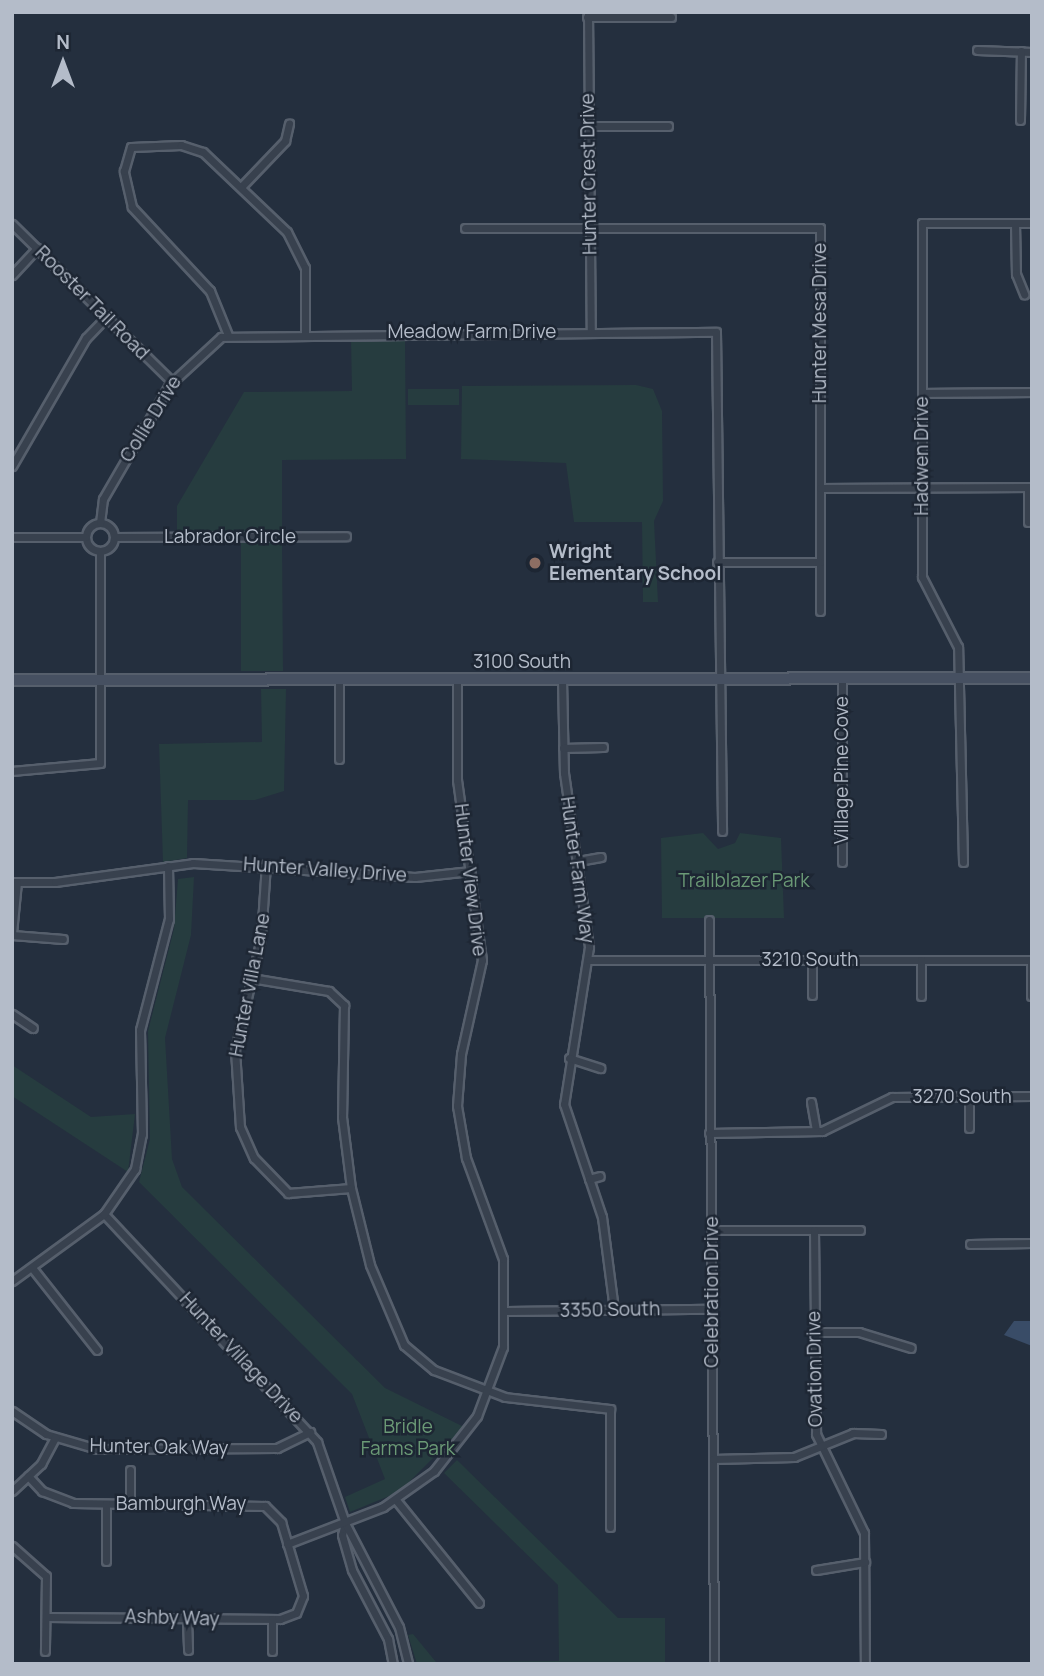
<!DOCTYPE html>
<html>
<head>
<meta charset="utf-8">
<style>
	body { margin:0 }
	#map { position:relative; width:1044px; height:1676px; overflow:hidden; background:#242f3e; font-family:Manrope,sans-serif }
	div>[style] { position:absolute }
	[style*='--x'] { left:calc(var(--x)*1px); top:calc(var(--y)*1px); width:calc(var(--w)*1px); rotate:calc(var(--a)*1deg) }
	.green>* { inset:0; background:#263c3f }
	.water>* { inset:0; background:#394c67 }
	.roads { filter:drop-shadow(2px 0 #565f6c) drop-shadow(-2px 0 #565f6c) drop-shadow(0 2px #565f6c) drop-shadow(0 -2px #565f6c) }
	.minor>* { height:7px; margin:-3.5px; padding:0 3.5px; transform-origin:3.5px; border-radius:3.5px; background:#38414e }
	.minor>.ring { margin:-3.5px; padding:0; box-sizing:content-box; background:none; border:7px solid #38414e; border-radius:50% }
	.secondary>* { height:10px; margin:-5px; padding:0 5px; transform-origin:5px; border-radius:5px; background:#465061 }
	.dots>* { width:19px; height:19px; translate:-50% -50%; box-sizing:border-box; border:4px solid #1d2633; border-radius:50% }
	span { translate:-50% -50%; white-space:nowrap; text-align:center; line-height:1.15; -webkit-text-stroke:5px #1d2633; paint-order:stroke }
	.street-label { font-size:19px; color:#b4bcc9 }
	.poi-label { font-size:19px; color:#b4bcc9; font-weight:700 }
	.left { translate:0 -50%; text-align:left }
	.park-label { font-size:19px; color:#6b9a76 }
	.frame { position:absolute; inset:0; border:14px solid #b4bcc9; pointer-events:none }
	.north { position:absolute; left:28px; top:28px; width:70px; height:70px; -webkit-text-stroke:5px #1d2633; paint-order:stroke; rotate:0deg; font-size:19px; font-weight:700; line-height:28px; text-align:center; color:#b4bcc9 }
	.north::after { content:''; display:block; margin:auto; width:24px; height:32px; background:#b4bcc9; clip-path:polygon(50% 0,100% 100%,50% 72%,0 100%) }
</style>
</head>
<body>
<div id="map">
	<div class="green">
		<i style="clip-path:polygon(351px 340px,405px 340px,406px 459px,282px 460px,282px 532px,177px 533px,177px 506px,244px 392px,352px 391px)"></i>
		<i style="clip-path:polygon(636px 385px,653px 389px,662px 411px,663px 501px,654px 521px,658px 602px,643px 602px,642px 522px,574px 522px,566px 463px,461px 459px,462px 386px)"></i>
		<i style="clip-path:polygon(408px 389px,459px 389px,459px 405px,408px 405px)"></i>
		<i style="clip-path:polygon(241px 543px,282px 543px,283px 671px,241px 671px)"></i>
		<i style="clip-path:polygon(261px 689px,286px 689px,284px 791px,255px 800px,188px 800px,187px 858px,163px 862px,159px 744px,262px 742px)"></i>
		<i style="clip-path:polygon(703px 833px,718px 849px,735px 843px,740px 833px,781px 838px,784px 918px,662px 918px,661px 838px)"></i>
		<i style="clip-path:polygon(194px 877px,191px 935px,165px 1038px,172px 1159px,182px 1187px,385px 1388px,464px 1427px,399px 1492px,350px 1512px,345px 1497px,385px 1479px,352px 1394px,139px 1182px,150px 1139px,148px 1031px,174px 929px,178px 879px)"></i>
		<i style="clip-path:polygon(12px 1065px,91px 1117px,135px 1114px,128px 1172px,12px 1096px)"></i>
		<i style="clip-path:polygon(457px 1460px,618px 1618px,665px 1618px,665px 1664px,417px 1664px,408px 1635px,413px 1634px,436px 1662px,559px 1661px,558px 1585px,444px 1473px)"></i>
	</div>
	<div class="water">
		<i style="clip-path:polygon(1014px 1321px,1032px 1321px,1032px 1346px,1004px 1335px)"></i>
	</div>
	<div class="roads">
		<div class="minor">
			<i style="--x:588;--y:12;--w:320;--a:89.5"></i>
			<i style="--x:587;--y:17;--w:84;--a:0"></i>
			<i style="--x:977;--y:50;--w:55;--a:2.1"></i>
			<i style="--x:1020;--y:120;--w:69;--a:-89.2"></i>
			<i style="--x:587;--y:126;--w:81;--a:0"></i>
			<i style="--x:241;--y:187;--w:64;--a:-46.3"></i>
			<i style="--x:285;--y:141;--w:18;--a:-77"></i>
			<i style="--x:1015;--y:223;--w:51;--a:88.9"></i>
			<i style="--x:1016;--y:274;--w:22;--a:68"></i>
			<i style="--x:12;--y:224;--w:223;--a:44.6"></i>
			<i style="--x:465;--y:228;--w:355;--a:0"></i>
			<i style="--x:820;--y:228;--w:383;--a:90"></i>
			<i style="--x:12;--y:275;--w:37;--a:-47"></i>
			<i style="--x:228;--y:335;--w:48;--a:-112.2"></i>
			<i style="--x:210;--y:291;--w:115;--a:-132.9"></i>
			<i style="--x:132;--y:207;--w:37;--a:-103"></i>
			<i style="--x:124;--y:171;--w:25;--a:-74"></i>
			<i style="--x:131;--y:147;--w:50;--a:-2.3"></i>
			<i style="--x:181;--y:145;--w:23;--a:18"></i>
			<i style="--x:203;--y:152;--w:116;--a:43.6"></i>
			<i style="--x:287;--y:232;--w:40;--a:63.4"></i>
			<i style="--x:305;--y:268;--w:65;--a:90"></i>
			<i style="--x:922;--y:393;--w:110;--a:-0.5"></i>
			<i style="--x:12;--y:466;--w:148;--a:-60"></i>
			<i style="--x:86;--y:338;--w:29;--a:-46"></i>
			<i style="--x:1028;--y:487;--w:35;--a:90"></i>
			<i style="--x:820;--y:488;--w:212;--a:-0.3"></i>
			<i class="ring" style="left:86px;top:523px;width:21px;height:21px"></i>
			<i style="--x:100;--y:523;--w:24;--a:-83"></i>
			<i style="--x:103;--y:499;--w:132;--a:-59.9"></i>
			<i style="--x:169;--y:385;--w:71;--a:-42.7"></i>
			<i style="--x:221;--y:337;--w:495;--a:-0.6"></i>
			<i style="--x:716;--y:332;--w:499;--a:89.3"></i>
			<i style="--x:12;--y:537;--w:73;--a:0"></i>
			<i style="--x:114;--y:537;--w:232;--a:-0.2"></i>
			<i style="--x:717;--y:562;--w:103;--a:0"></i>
			<i style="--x:339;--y:679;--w:80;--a:90"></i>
			<i style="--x:562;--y:679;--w:94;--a:88.8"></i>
			<i style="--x:564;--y:773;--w:176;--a:81.8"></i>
			<i style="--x:589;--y:947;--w:159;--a:99"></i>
			<i style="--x:564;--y:1104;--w:119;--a:71.4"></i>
			<i style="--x:602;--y:1217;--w:94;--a:82.6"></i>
			<i style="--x:842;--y:679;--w:183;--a:90"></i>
			<i style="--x:563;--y:748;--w:40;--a:-1.4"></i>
			<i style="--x:12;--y:771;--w:88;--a:-5.2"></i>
			<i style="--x:100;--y:763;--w:212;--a:-90"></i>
			<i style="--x:578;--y:861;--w:23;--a:-10"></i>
			<i style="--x:963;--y:862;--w:215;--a:-91.3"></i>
			<i style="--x:958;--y:647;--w:79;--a:-117.2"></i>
			<i style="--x:922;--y:577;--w:354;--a:-90"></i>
			<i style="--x:922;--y:223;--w:110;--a:0"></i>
			<i style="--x:266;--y:864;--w:74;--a:93.9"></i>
			<i style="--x:261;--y:938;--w:115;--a:103.1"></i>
			<i style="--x:235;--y:1050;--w:77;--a:86.3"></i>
			<i style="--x:240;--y:1127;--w:34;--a:66"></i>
			<i style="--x:254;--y:1158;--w:49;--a:45.8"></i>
			<i style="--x:288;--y:1193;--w:63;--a:-4.5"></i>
			<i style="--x:12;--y:882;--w:43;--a:0"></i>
			<i style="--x:55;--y:882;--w:139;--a:-7.8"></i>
			<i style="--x:193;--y:863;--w:222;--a:3.6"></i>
			<i style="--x:415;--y:877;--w:56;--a:-6.1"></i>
			<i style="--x:709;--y:920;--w:744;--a:89.61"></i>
			<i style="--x:12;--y:933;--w:51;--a:-84.4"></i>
			<i style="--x:12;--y:935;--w:51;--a:4.5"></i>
			<i style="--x:589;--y:960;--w:443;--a:0"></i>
			<i style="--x:812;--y:960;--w:35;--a:90"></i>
			<i style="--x:921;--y:960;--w:36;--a:90"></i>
			<i style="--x:251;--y:978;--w:79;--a:9.5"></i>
			<i style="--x:329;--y:991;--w:21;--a:43"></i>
			<i style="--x:344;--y:1005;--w:112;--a:91"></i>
			<i style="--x:342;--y:1117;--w:72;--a:82.8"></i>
			<i style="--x:351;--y:1188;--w:79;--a:76.1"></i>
			<i style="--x:370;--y:1265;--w:87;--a:67"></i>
			<i style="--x:404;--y:1345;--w:39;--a:40"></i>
			<i style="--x:434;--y:1370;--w:76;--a:20.8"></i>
			<i style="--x:505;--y:1397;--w:106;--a:6.5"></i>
			<i style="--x:610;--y:1409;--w:118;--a:90"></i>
			<i style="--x:1031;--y:996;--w:36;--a:-90"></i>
			<i style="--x:12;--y:1014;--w:25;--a:34"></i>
			<i style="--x:569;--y:1058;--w:33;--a:18"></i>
			<i style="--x:969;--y:1097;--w:31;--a:90"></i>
			<i style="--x:811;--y:1102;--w:29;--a:80"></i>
			<i style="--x:709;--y:1133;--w:113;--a:-1"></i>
			<i style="--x:822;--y:1131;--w:78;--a:-25.9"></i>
			<i style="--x:892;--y:1097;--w:140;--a:-0.4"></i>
			<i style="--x:589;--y:1179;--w:11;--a:-15"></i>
			<i style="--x:104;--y:1214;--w:312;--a:46.9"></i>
			<i style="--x:317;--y:1442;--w:86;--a:70.9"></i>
			<i style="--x:345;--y:1523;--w:12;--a:104"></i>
			<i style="--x:342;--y:1535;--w:36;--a:74"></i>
			<i style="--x:352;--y:1570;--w:78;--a:62.4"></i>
			<i style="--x:388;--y:1639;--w:25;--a:79"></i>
			<i style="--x:712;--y:1230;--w:148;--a:0"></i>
			<i style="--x:814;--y:1230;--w:204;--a:89.4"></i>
			<i style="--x:816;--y:1434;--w:110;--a:64.1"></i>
			<i style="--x:864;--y:1533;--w:131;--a:89.6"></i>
			<i style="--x:970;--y:1244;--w:62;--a:-0.9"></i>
			<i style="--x:33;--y:1269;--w:103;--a:51.7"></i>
			<i style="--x:12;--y:1281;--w:114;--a:-36.1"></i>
			<i style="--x:104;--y:1214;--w:55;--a:-55.4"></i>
			<i style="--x:135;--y:1169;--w:36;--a:-79"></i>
			<i style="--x:142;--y:1134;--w:104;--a:-91.1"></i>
			<i style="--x:140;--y:1030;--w:115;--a:-75.4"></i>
			<i style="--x:169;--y:919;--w:53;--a:-91.1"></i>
			<i style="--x:507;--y:1311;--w:205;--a:-0.6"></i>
			<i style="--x:814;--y:1332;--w:45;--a:0"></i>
			<i style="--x:859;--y:1332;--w:54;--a:17.1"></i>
			<i style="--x:12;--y:1411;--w:41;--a:34.1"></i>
			<i style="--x:46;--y:1434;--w:53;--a:16.4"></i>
			<i style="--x:97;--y:1449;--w:180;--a:-0.3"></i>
			<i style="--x:277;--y:1448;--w:37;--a:-26"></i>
			<i style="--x:713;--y:1459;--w:81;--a:-1.4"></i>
			<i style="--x:794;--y:1457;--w:64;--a:-22.1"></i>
			<i style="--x:853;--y:1433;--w:28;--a:2"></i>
			<i style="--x:130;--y:1470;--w:34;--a:90"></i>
			<i style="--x:28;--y:1476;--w:21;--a:47"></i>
			<i style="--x:42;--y:1491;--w:33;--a:21"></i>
			<i style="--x:73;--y:1503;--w:192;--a:0.9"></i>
			<i style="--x:265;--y:1506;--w:23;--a:45"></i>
			<i style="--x:281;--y:1522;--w:77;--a:73.4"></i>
			<i style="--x:303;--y:1596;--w:18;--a:112"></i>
			<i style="--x:296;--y:1613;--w:17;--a:159"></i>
			<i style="--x:280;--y:1619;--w:233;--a:-179.5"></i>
			<i style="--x:12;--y:1491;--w:40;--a:-43"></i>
			<i style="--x:41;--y:1464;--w:30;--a:-62"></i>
			<i style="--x:396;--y:1500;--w:132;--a:51.1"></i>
			<i style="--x:106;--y:1504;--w:57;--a:90"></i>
			<i style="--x:345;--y:1523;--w:117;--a:62.6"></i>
			<i style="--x:399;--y:1627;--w:38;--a:76"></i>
			<i style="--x:287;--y:1544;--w:103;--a:-21.1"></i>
			<i style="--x:383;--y:1507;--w:62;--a:-35.2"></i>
			<i style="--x:434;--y:1471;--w:70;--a:-52"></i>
			<i style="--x:477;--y:1416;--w:74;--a:-69.4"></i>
			<i style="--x:503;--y:1347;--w:88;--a:-90"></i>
			<i style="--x:503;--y:1259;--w:108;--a:-110.1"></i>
			<i style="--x:466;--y:1158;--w:53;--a:-99.8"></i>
			<i style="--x:457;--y:1106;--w:52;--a:-85.6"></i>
			<i style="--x:461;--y:1054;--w:96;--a:-77.4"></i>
			<i style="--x:482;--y:960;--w:182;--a:-97.9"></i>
			<i style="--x:457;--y:780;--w:101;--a:-90"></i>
			<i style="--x:12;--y:1546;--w:45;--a:41.4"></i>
			<i style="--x:46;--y:1576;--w:75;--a:90.8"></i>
			<i style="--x:816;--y:1570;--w:50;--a:-9.3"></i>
			<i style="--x:187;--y:1619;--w:31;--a:88"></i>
			<i style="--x:272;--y:1619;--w:32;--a:90"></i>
		</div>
		<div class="secondary">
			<i style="--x:12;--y:680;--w:1020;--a:-0.11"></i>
		</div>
	</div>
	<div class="dots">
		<i style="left:535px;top:563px;background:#8d6e63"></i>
	</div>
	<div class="street-label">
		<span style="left:589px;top:174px;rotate:-91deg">Hunter Crest Drive</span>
		<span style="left:92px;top:303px;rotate:45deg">Rooster Tail Road</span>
		<span style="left:820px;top:323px;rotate:-90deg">Hunter Mesa Drive</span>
		<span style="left:472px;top:332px">Meadow Farm Drive</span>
		<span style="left:151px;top:419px;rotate:-58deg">Collie Drive</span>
		<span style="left:922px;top:456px;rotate:-90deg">Hadwen Drive</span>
		<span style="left:230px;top:537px">Labrador Circle</span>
		<span style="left:522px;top:662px">3100 South</span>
		<span style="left:842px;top:770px;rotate:-90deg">Village Pine Cove</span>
		<span style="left:325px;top:870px;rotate:4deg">Hunter Valley Drive</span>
		<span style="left:577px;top:870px;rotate:82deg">Hunter Farm Way</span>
		<span style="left:470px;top:880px;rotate:83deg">Hunter View Drive</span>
		<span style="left:810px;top:960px">3210 South</span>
		<span style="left:250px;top:985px;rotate:-79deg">Hunter Villa Lane</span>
		<span style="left:962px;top:1097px">3270 South</span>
		<span style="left:712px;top:1292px;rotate:-90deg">Celebration Drive</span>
		<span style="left:610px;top:1310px;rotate:-1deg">3350 South</span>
		<span style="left:241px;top:1358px;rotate:47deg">Hunter Village Drive</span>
		<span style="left:815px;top:1369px;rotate:-91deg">Ovation Drive</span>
		<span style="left:159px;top:1447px;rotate:1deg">Hunter Oak Way</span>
		<span style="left:181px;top:1504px">Bamburgh Way</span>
		<span style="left:172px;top:1618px;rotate:2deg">Ashby Way</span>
	</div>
	<div class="poi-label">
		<span class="left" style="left:549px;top:563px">Wright<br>Elementary School</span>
	</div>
	<div class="park-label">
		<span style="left:744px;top:881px">Trailblazer Park</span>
		<span style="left:408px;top:1438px">Bridle<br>Farms Park</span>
	</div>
	<div class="frame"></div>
	<div class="north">N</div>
</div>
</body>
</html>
